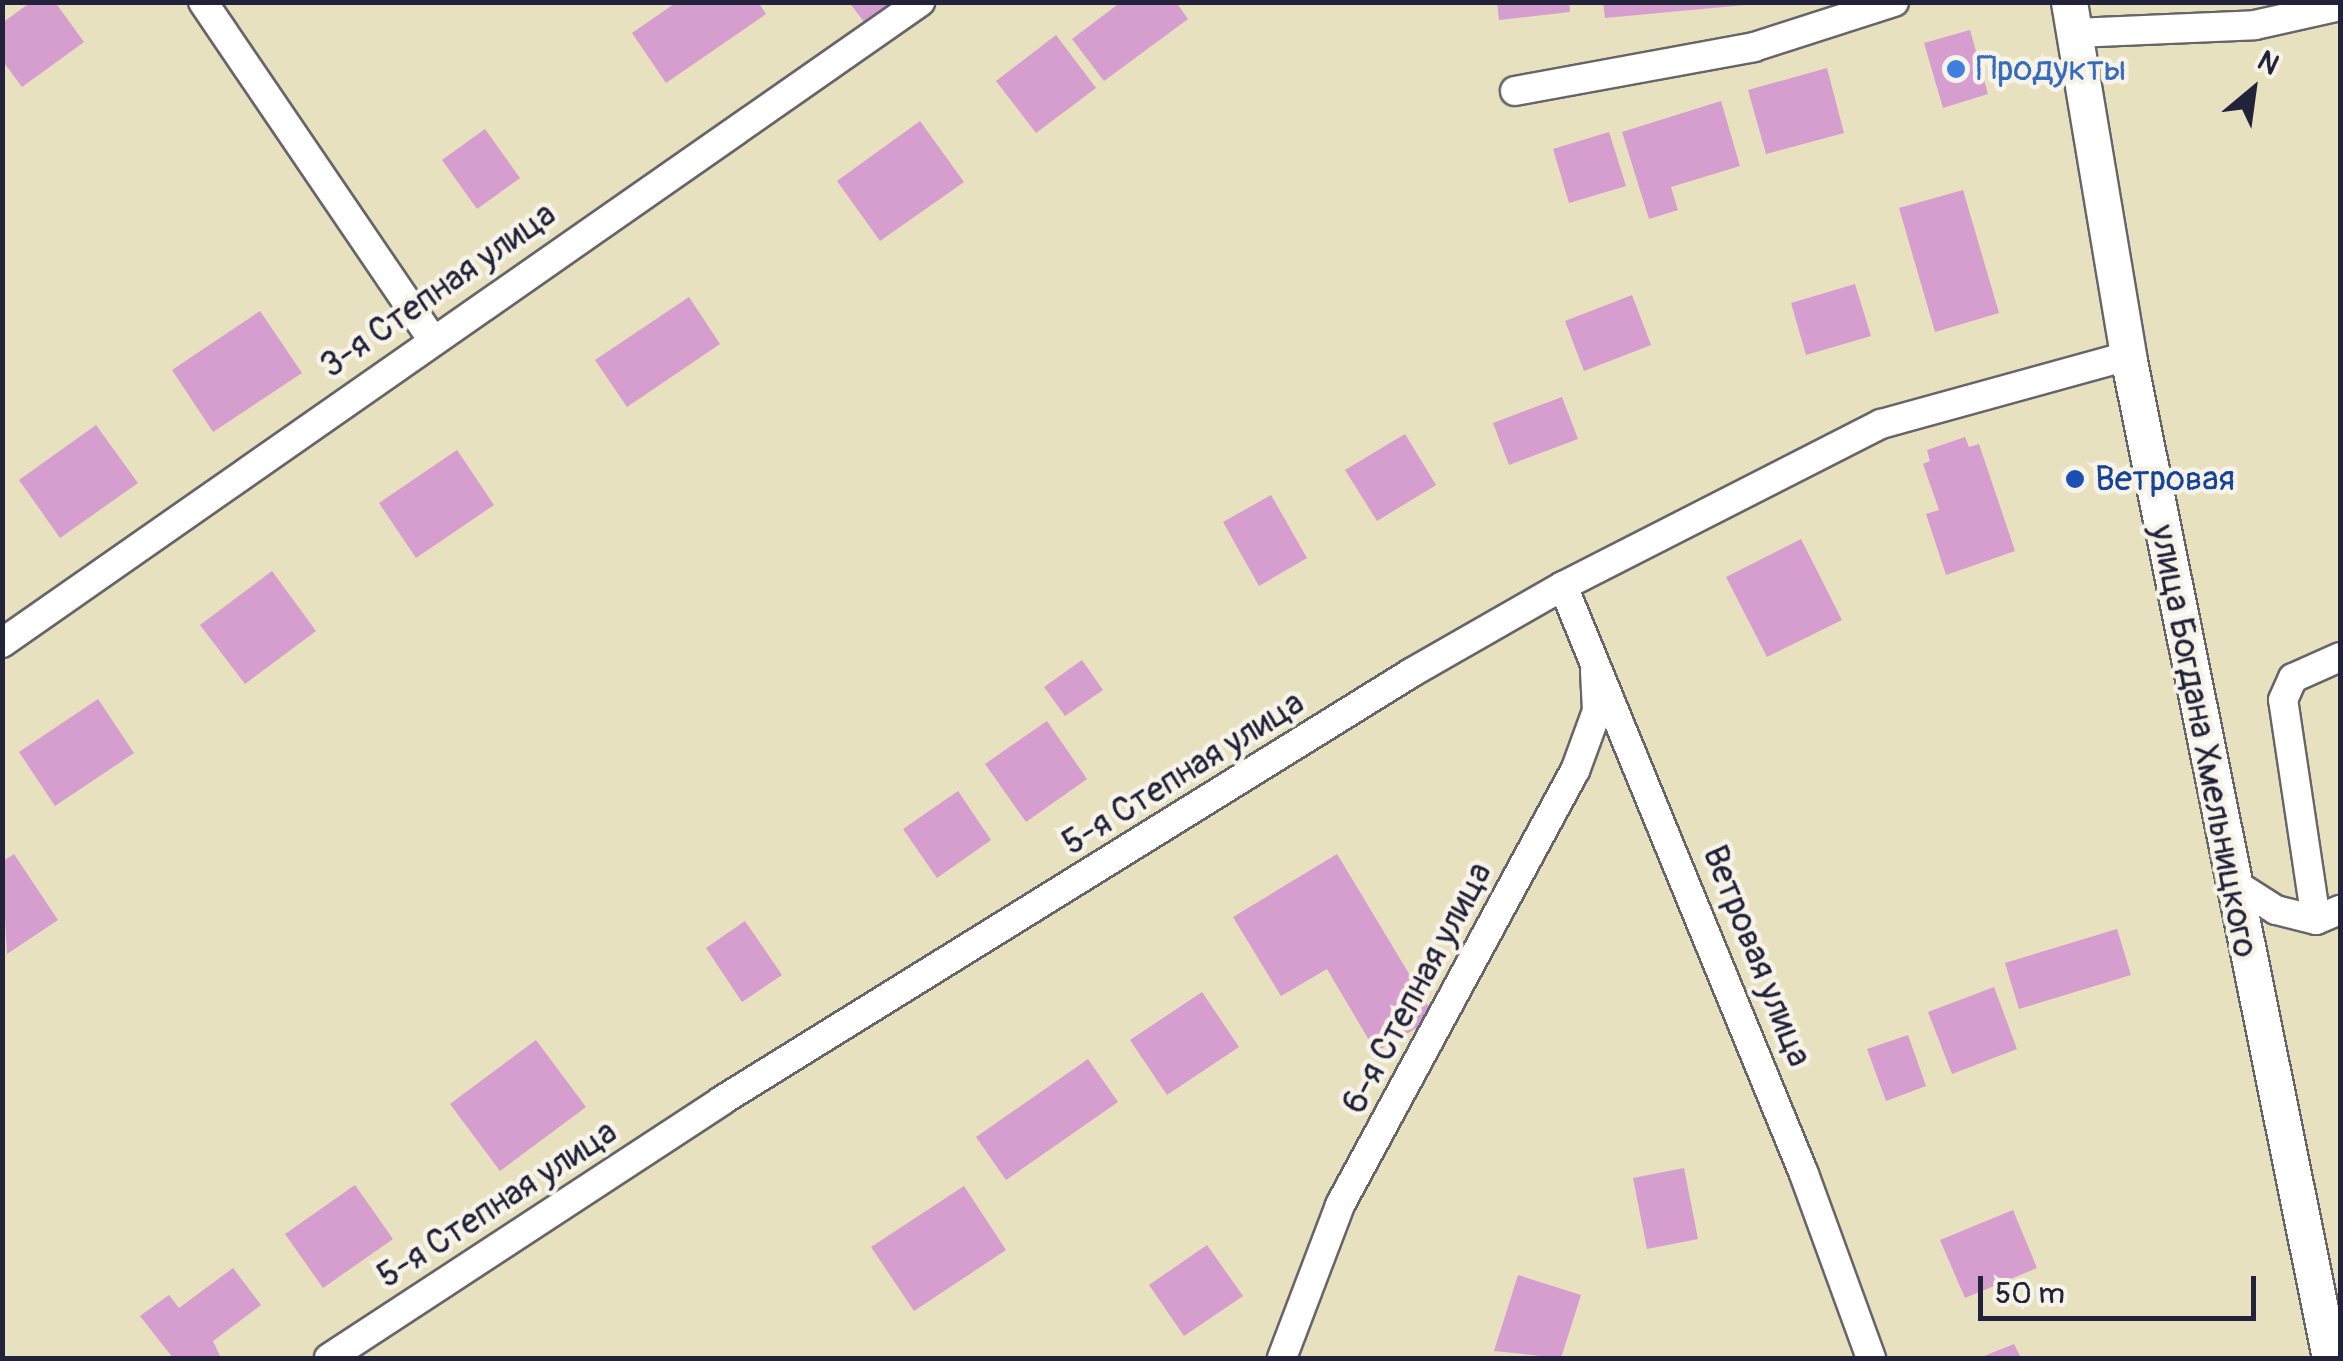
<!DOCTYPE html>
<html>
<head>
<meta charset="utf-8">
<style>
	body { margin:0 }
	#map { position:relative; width:2343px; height:1361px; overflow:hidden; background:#e8e1bf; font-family:Pangolin,sans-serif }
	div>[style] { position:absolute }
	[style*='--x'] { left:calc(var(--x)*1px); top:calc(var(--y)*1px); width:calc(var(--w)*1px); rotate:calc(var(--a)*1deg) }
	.building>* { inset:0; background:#d69dcf }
	.roads { filter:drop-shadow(2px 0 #676569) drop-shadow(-2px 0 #676569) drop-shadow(0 2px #676569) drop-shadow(0 -2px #676569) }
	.minor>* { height:28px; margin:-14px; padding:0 14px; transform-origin:14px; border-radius:14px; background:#fff }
	.tertiary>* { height:35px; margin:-17.5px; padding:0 17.5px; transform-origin:17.5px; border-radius:17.5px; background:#fff }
	.dots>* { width:28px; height:28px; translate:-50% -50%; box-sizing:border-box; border:5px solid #f7f3e8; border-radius:50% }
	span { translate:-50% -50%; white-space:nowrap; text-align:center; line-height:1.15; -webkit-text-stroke:9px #f7f3e8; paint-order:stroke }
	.shop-label { font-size:35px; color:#366cbe }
	.left { translate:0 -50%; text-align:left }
	.street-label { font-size:35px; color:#22223b }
	.transit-label { font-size:35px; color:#164399 }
	.frame { position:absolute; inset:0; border:5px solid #22223b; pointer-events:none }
	.north { position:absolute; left:2203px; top:40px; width:100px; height:100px; -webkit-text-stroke:8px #f7f3e8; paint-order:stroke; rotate:29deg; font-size:28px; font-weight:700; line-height:40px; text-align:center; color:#22223b }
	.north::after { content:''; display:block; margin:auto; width:35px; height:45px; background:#22223b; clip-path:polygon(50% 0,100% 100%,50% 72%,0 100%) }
	.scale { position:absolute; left:1978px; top:1276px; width:278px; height:45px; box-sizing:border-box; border:5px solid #22223b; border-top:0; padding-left:12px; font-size:30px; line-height:35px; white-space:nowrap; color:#22223b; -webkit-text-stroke:8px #f7f3e8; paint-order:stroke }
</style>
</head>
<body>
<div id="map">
	<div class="building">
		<i style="clip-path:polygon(31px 2px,55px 2px,84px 42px,22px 87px,2px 60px,2px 23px)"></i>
		<i style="clip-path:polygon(677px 2px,758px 2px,766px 14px,666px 83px,632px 33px)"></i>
		<i style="clip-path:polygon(849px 2px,906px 2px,870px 30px)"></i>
		<i style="clip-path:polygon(1121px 2px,1176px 2px,1188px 19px,1104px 81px,1072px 39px)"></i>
		<i style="clip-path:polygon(1497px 2px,1569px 2px,1570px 12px,1499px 20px)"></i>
		<i style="clip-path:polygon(1603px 2px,1745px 2px,1745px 5px,1605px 18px)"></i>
		<i style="clip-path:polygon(1970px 30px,1988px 94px,1943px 108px,1924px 43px)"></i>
		<i style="clip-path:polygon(1056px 35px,1096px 88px,1036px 133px,996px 81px)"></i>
		<i style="clip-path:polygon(1827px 68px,1844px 133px,1766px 154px,1748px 90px)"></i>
		<i style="clip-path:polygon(1721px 101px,1740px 166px,1671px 187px,1678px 210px,1649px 219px,1622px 132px)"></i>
		<i style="clip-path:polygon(920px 121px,964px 182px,880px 241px,837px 181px)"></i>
		<i style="clip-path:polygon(485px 129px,520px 178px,477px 209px,442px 160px)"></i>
		<i style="clip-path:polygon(1609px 132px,1626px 186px,1569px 203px,1553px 149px)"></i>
		<i style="clip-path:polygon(1963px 190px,1999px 313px,1935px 332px,1899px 208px)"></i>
		<i style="clip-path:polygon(1855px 284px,1871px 336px,1806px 355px,1791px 303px)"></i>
		<i style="clip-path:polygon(1632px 295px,1651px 345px,1584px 371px,1565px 321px)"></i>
		<i style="clip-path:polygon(689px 297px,720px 344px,627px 407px,595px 360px)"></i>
		<i style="clip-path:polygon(260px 311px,302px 373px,213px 432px,172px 370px)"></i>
		<i style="clip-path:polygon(1562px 397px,1578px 439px,1509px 465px,1493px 423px)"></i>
		<i style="clip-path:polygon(96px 425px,138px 483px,60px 538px,19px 480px)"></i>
		<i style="clip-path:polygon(1405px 434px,1436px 485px,1377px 521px,1345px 470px)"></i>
		<i style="clip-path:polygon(1965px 437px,1969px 447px,1979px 444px,2015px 551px,1946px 575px,1926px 514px,1939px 510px,1923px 464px,1930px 461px,1927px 450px)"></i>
		<i style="clip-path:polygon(457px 450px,494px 505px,416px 558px,379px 503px)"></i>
		<i style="clip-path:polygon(1271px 495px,1307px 558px,1259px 586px,1223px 522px)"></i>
		<i style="clip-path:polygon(1801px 539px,1842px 620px,1767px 657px,1726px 577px)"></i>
		<i style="clip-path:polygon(272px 571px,316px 631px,245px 684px,200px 625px)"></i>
		<i style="clip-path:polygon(1082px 660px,1103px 690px,1065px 716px,1044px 687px)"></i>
		<i style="clip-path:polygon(98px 699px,134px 753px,55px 806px,19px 752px)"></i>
		<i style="clip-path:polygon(1047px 721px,1087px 779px,1026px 822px,985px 764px)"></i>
		<i style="clip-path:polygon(958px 791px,991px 840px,937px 878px,903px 829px)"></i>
		<i style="clip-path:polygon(14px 854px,58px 920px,7px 954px,2px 862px)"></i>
		<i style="clip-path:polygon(1337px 854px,1435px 1017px,1376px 1052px,1327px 969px,1281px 996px,1233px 917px)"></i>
		<i style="clip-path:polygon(745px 921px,782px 975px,742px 1002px,706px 948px)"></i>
		<i style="clip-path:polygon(2117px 929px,2131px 975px,2019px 1009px,2005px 963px)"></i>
		<i style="clip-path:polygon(1994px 987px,2017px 1049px,1952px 1074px,1928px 1012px)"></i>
		<i style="clip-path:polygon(1202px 992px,1239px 1047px,1167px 1095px,1130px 1040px)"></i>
		<i style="clip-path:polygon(1908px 1035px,1926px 1086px,1886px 1101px,1867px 1049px)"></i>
		<i style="clip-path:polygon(536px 1040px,586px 1107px,500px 1171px,450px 1104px)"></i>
		<i style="clip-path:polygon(1088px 1059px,1118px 1102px,1006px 1180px,976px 1137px)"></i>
		<i style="clip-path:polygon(1684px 1168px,1698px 1239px,1647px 1249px,1633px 1178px)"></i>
		<i style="clip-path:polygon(355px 1185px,393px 1239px,323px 1288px,285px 1234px)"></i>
		<i style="clip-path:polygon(964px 1186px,1006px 1250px,914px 1311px,871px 1247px)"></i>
		<i style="clip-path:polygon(2013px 1210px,2037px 1268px,1965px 1298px,1940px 1240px)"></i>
		<i style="clip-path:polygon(1207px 1245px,1243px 1296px,1184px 1336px,1149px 1285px)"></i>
		<i style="clip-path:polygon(233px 1268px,261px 1305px,213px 1341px,221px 1358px,173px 1358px,140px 1316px,169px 1295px,179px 1308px)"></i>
		<i style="clip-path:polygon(1518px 1275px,1581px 1295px,1561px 1358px,1494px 1351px)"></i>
		<i style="clip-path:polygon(2014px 1344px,2021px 1358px,1979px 1358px)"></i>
	</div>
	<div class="roads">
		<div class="minor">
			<i style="--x:203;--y:2;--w:407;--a:55.8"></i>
			<i style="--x:2075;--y:33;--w:180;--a:-2.5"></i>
			<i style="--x:2255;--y:25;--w:87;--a:-12.6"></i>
			<i style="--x:1515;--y:91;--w:243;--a:-10.4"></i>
			<i style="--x:1754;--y:47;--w:147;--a:-17.8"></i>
			<i style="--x:1563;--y:586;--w:635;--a:67.71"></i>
			<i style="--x:1804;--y:1174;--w:196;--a:70"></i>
			<i style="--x:2;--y:643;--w:1120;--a:-34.92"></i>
			<i style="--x:2232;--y:882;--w:52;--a:32.5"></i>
			<i style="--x:2276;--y:910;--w:41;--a:14"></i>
			<i style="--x:2316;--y:920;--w:26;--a:-23"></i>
			<i style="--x:2316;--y:920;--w:222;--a:-98.5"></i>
			<i style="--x:2283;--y:700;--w:24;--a:-66"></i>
			<i style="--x:2293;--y:678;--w:51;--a:-24.1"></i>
			<i style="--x:329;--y:1358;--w:469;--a:-33.2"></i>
			<i style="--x:721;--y:1101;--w:812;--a:-31.81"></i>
			<i style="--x:1411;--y:673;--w:175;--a:-29.8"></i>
			<i style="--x:1563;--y:586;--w:357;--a:-27"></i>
			<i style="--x:1881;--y:424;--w:256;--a:-15.4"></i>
			<i style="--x:1282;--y:1358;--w:164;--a:-69.2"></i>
			<i style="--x:1340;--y:1205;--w:494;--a:-61.6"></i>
			<i style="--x:1575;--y:771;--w:64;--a:-69.9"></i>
			<i style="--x:1597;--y:711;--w:40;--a:-92.9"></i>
		</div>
		<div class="tertiary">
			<i style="--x:2069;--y:2;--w:359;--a:80.5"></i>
			<i style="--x:2128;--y:356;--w:1022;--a:78.6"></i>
		</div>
	</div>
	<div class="dots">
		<i style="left:1956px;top:69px;background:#3f7fe0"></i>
		<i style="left:2075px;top:479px;background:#1a4fb4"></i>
	</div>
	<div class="shop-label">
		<span class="left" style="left:1976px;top:69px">Продукты</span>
	</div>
	<div class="street-label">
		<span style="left:438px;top:290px;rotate:-35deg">3-я Степная улица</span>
		<span style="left:2204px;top:741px;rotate:79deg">улица Богдана Хмельницкого</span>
		<span style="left:1183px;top:773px;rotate:-32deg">5-я Степная улица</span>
		<span style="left:1757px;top:956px;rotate:68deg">Ветровая улица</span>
		<span style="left:1417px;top:988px;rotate:-62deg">6-я Степная улица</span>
		<span style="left:497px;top:1204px;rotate:-33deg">5-я Степная улица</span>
	</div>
	<div class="transit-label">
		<span class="left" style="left:2095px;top:479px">Ветровая</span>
	</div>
	<div class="frame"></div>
	<div class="north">N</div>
	<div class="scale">50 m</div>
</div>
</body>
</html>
